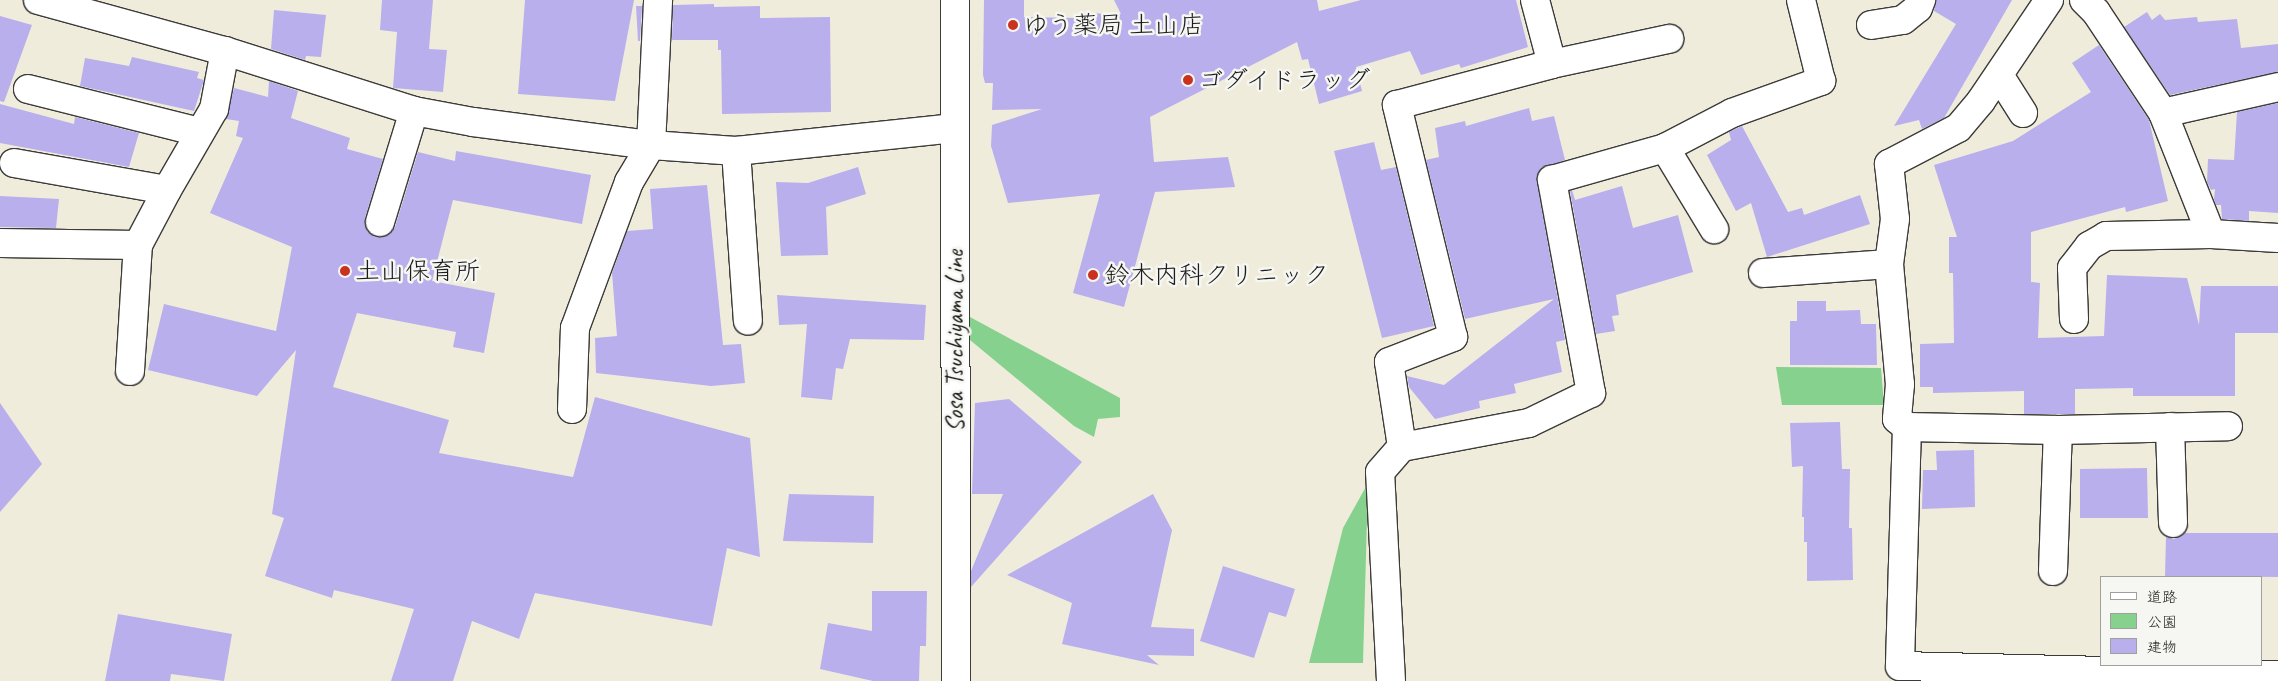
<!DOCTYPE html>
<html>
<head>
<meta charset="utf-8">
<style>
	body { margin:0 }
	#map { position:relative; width:2278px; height:681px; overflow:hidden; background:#f0ecdb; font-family:Caveat,"Klee One",sans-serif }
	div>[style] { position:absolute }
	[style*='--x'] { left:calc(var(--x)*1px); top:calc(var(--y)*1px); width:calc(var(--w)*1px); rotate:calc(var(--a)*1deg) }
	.green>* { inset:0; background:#86d18e }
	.building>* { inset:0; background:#b9afed }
	.roads { filter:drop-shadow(1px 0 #3c3b39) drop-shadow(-1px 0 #3c3b39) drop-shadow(0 1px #3c3b39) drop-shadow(0 -1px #3c3b39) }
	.minor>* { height:28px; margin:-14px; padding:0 14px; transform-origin:14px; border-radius:14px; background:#fff }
	.primary>* { height:28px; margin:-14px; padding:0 14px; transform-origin:14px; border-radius:14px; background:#fff }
	.dots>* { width:14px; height:14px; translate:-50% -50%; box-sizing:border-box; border:2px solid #f6f6f2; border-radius:50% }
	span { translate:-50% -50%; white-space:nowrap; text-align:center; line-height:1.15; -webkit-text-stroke:5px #f6f6f2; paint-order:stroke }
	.poi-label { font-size:25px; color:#1c1c1c }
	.left { translate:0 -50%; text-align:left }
	.street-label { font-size:25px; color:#1c1c1c }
	.legend { position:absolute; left:2100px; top:576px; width:162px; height:90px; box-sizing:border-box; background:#f6f6f2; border:1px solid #9f9f9c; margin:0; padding:6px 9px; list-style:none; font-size:15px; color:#1c1c1c }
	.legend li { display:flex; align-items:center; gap:10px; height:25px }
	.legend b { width:25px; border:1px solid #9f9f9c }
</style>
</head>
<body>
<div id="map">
	<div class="green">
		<i style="clip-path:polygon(970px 317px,1120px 398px,1120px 417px,1098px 419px,1094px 437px,1074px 426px,970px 340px)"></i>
		<i style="clip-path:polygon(1776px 367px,1881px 368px,1884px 405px,1782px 405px)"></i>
		<i style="clip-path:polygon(1368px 483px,1363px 663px,1309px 663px,1343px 528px)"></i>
	</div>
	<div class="building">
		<i style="clip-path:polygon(382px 0,433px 0,429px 49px,447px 50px,443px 92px,393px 88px,397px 32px,380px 30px)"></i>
		<i style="clip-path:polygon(525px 0,634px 0,615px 101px,518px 94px)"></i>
		<i style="clip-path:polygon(984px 0,1024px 0,1024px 17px,1080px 18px,1079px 13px,1121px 14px,1114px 0,1317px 0,1319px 11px,1361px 0,1516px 0,1528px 47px,1461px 68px,1459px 64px,1421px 75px,1410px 51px,1356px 67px,1362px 91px,1319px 104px,1308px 59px,1302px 60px,1297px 42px,1150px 117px,1154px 162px,1228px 157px,1235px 187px,1155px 192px,1124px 307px,1073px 293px,1100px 194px,1008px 203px,991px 146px,992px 125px,1042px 109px,992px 110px,993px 83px,985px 83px,983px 75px)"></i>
		<i style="clip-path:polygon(1936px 0,2012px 0,1944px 118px,1922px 129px,1919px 120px,1894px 126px,1956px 24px,1934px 11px)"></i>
		<i style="clip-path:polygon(714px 4px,714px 7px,760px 6px,760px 18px,830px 17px,831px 112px,722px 114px,721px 50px,718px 50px,718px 40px,672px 40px,673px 5px)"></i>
		<i style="clip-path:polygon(636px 6px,642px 6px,640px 41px,638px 41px)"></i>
		<i style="clip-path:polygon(274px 10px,326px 15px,321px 57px,306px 56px,305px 60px,271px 49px)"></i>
		<i style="clip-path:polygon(2147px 12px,2152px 20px,2160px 14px,2165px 20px,2197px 17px,2198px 22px,2237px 19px,2241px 48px,2278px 44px,2278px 72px,2170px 95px,2124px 27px)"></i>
		<i style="clip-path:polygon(0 16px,32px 25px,4px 102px,0 101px)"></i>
		<i style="clip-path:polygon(2099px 45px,2149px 120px,2168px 201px,2126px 212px,2125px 207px,2031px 232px,2031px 282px,2040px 283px,2038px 338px,2104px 336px,2107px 275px,2187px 278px,2199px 325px,2201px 286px,2278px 286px,2278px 333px,2235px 333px,2235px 396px,2133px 396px,2133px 388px,2075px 389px,2075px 414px,2024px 414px,2024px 391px,1933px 393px,1933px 387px,1920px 387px,1920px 344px,1954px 343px,1953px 273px,1949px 273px,1949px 237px,1957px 237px,1934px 165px,2013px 141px,2091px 92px,2072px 63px)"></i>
		<i style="clip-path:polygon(132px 57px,199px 72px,197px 78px,204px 80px,194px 111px,80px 86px,85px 58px,129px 66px)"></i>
		<i style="clip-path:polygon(269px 81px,298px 91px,291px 118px,350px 138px,347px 149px,383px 159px,365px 218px,368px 232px,376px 237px,390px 234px,395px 227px,418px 152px,455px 161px,456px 151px,591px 175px,582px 224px,453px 200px,432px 281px,495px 293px,484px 353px,453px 347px,456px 332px,357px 313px,333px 387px,449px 420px,439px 453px,573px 477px,595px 397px,750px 438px,760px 557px,727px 548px,712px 626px,535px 593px,519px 639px,472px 621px,453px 681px,391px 681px,414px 609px,334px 590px,332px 598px,265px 576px,284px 518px,272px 514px,296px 350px,257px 396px,148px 370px,164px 304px,276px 331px,292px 247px,210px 213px,243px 138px,236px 136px,239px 121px,226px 119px,234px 88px,268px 97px)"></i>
		<i style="clip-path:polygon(2278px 103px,2278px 213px,2249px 211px,2249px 221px,2222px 219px,2221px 205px,2216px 205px,2214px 199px,2215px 189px,2211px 190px,2207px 182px,2208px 159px,2234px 160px,2237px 112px)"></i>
		<i style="clip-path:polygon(0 104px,74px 124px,75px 117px,139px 133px,129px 167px,0 143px)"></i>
		<i style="clip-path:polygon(1529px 108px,1532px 121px,1554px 116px,1565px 160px,1542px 168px,1537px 182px,1565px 340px,1556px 342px,1562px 372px,1514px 384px,1516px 393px,1479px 401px,1480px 408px,1435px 419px,1409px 387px,1407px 376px,1444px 385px,1554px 299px,1465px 319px,1426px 160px,1439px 157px,1435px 128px,1465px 121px,1466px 126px)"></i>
		<i style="clip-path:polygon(1742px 126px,1788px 212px,1802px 208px,1804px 215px,1860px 195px,1870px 224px,1767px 257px,1751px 203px,1736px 211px,1707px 155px,1731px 140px,1729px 132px)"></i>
		<i style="clip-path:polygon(1374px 142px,1381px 170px,1396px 167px,1434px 326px,1382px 338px,1334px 151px)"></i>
		<i style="clip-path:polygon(858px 167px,866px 194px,826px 207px,828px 255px,781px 256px,776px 182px,808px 183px)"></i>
		<i style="clip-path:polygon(707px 185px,723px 345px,741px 344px,745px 383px,711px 386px,596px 373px,595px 338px,617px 336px,612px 273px,627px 231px,653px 229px,650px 189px)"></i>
		<i style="clip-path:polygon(1622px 186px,1633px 228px,1678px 215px,1693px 272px,1616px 295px,1619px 315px,1612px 316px,1615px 331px,1596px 334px,1570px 191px,1572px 190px,1575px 200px)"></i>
		<i style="clip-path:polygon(0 196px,59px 199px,56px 228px,0 227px)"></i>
		<i style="clip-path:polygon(777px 295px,926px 305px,924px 340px,850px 339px,843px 369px,836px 368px,832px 400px,801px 397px,807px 324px,779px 325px)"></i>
		<i style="clip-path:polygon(1797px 301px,1826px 301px,1826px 311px,1860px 310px,1861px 324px,1876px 324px,1877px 365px,1790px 365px,1790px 321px,1797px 321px)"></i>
		<i style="clip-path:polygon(1009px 399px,1082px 462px,971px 587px,971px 571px,1003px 494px,972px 494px,975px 403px)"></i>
		<i style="clip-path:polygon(0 403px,42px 464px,0 512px)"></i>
		<i style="clip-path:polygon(1840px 422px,1842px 469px,1850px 469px,1849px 528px,1852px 528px,1853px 580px,1807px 581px,1807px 542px,1804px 542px,1804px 517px,1802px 517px,1803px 466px,1792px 467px,1790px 423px)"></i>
		<i style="clip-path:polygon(1974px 450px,1975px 507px,1922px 509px,1923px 470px,1937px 470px,1936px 451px)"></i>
		<i style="clip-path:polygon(2147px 468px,2148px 518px,2080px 518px,2080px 469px)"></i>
		<i style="clip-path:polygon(789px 494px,874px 496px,873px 543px,783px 541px)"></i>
		<i style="clip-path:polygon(1153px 494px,1172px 530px,1151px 627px,1194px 629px,1194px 656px,1147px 655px,1159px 665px,1062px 644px,1072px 603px,1007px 575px)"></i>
		<i style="clip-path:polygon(2184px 533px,2278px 533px,2278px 577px,2165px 576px,2166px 537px,2174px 539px)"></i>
		<i style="clip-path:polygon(1223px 566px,1295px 589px,1286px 617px,1269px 612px,1254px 658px,1200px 641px)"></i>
		<i style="clip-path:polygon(872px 591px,927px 591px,926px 646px,920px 646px,919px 681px,873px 681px,820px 669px,828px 623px,872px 631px)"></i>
		<i style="clip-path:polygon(118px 614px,232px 634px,224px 681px,171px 674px,170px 681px,105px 681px)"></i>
	</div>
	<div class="roads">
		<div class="minor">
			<i style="--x:38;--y:0;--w:194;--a:15.3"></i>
			<i style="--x:225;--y:51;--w:198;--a:17.6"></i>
			<i style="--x:414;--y:111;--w:60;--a:10.6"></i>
			<i style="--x:473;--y:122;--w:179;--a:7.4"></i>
			<i style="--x:651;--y:145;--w:85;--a:4"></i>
			<i style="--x:736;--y:151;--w:220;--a:-6"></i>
			<i style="--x:2049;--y:0;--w:122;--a:124"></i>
			<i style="--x:1981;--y:101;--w:35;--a:130"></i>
			<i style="--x:1958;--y:128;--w:78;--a:152.4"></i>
			<i style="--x:1889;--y:164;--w:55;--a:83.8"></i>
			<i style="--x:1895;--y:219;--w:45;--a:97.6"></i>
			<i style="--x:1889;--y:264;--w:121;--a:84.8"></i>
			<i style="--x:1900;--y:384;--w:35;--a:95"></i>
			<i style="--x:1897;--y:419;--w:13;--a:39"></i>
			<i style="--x:1907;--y:427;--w:239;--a:91.7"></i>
			<i style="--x:1900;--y:666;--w:378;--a:1.4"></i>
			<i style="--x:2084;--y:0;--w:17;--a:45"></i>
			<i style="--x:2096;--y:12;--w:121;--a:56.4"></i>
			<i style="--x:2163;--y:113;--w:130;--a:68.4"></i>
			<i style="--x:1871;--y:25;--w:32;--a:-9"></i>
			<i style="--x:1903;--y:20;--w:19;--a:-39"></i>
			<i style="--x:1918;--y:8;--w:9;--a:-69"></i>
			<i style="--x:1552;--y:64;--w:120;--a:-12.1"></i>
			<i style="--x:1999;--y:75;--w:45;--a:57.7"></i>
			<i style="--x:28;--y:89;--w:176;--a:14.1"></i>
			<i style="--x:2163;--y:113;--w:118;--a:-12.7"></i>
			<i style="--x:1665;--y:148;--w:95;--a:58.8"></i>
			<i style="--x:736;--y:151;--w:170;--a:86"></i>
			<i style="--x:14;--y:163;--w:155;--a:10"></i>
			<i style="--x:167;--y:190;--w:94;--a:-59.9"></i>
			<i style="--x:214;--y:109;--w:59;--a:-79.3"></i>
			<i style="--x:380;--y:222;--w:116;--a:-73"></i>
			<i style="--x:0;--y:243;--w:138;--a:0.8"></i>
			<i style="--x:138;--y:245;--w:62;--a:-62.2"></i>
			<i style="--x:1763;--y:273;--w:126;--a:-4.1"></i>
			<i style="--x:2074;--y:319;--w:51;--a:-92.2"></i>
			<i style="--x:2072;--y:268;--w:28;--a:-52"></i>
			<i style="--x:2089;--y:246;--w:20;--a:-30"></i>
			<i style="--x:2106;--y:236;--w:105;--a:-1.1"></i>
			<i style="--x:2211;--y:234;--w:67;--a:3.4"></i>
			<i style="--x:130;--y:371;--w:126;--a:-86.4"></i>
			<i style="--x:572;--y:409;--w:81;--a:-87.9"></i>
			<i style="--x:575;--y:328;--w:156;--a:-69.7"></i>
			<i style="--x:629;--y:182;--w:43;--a:-59.3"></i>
			<i style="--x:651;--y:145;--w:145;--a:-87.2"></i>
			<i style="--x:1907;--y:427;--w:151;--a:1.1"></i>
			<i style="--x:2058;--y:430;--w:170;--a:-1.3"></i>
			<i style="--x:2170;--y:427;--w:96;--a:88.2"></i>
			<i style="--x:1402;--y:447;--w:129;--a:-10.7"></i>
			<i style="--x:1529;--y:423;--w:69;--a:-25.8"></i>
			<i style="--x:1591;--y:393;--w:217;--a:-100.4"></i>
			<i style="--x:1552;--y:180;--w:117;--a:-15.8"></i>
			<i style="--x:1665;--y:148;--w:76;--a:-27.6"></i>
			<i style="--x:1732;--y:113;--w:95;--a:-19.8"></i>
			<i style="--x:1821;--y:81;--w:83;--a:-103.9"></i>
			<i style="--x:2053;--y:571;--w:141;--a:-88"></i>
			<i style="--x:1391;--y:681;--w:209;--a:-93"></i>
			<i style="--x:1380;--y:472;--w:33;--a:-49"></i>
			<i style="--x:1402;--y:447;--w:86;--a:-98.7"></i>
			<i style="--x:1389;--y:362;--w:69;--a:-21.3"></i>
			<i style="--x:1453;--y:337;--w:239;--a:-103.6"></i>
			<i style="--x:1397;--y:105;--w:160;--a:-14.8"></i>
			<i style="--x:1552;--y:64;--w:66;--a:-104.9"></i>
		</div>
		<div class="primary">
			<i style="--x:955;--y:0;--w:681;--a:89.92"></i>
		</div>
	</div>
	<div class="dots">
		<i style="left:1013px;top:25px;background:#c8321e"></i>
		<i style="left:1188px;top:80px;background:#c8321e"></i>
		<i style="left:345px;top:271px;background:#c8321e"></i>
		<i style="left:1093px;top:275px;background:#c8321e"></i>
	</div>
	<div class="poi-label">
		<span class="left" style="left:1023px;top:25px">ゆう薬局 土山店</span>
		<span class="left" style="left:1198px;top:80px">ゴダイドラッグ</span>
		<span class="left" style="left:355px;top:271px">土山保育所</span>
		<span class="left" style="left:1104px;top:275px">鈴木内科クリニック</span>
	</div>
	<div class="street-label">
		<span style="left:955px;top:341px;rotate:-90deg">Sosa Tsuchiyama Line</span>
	</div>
	<ul class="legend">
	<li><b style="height:6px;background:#fff"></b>道路</li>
	<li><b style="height:14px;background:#86d18e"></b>公園</li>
	<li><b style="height:14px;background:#b9afed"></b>建物</li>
	</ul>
</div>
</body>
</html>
